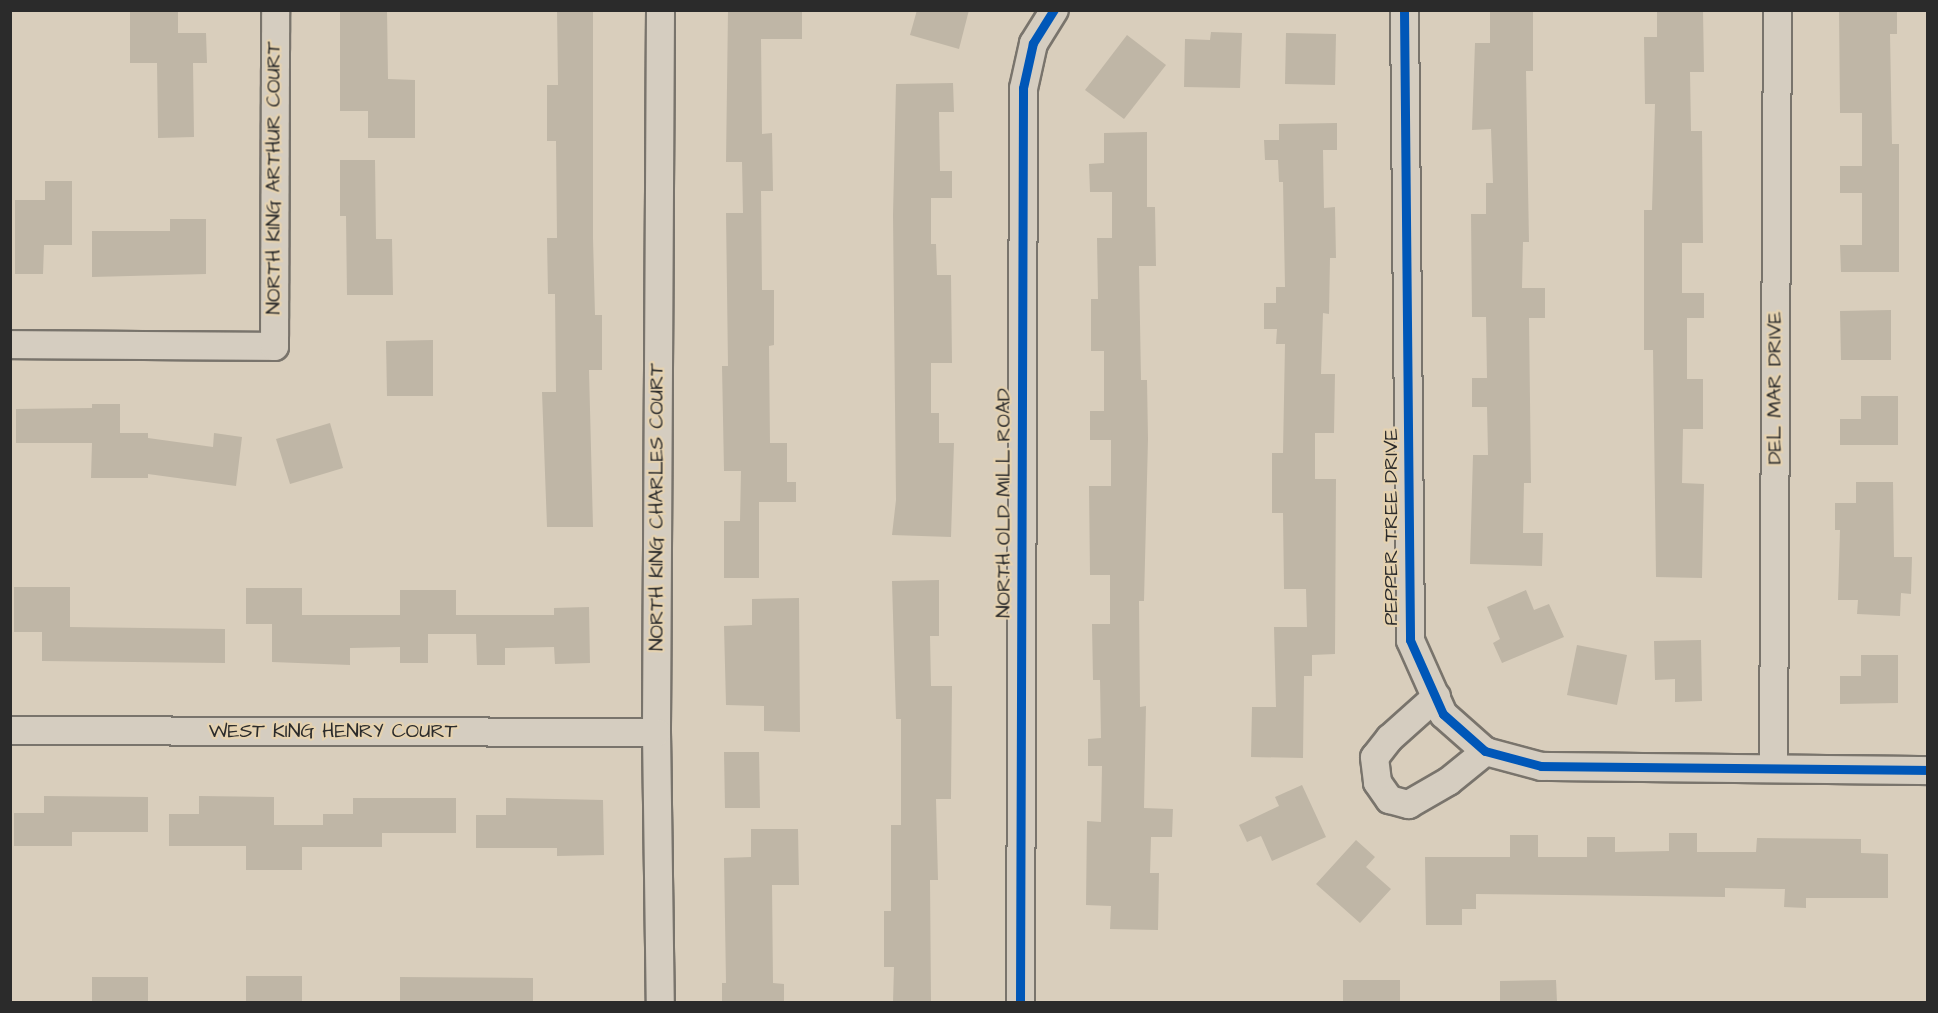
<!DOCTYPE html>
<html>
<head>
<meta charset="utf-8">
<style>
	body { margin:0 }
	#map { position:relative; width:1938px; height:1013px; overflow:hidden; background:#d9cebc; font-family:"Architects Daughter",sans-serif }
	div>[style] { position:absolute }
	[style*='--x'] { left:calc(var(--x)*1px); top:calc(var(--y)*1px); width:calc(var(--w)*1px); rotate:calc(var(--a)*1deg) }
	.building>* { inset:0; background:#bfb6a6 }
	.roads { filter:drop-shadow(2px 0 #79746c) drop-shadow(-2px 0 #79746c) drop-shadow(0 2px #79746c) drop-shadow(0 -2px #79746c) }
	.street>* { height:27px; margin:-13.5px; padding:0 13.5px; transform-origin:13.5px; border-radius:13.5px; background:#d5cdc0 }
	.cycleway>* { height:9px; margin:-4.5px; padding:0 4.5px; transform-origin:4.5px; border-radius:4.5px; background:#0057b8 }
	span { translate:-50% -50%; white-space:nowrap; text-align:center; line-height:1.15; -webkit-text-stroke:4.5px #e5d2b0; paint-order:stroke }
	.street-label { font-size:20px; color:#2b2b2b }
	.frame { position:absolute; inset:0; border:12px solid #2b2b2b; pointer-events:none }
</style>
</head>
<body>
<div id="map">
	<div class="building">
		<i style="clip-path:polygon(130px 10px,178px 10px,178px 33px,206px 33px,207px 63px,193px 63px,194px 137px,158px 138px,157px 63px,130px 63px)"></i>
		<i style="clip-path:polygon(340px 10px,387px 10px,388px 79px,415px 80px,415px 138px,368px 138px,368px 111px,340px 111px)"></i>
		<i style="clip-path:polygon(557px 10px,593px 10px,593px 238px,595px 315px,602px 315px,602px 370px,589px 370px,593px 527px,547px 527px,542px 392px,556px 392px,555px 294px,548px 294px,547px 238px,557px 238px,556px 141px,547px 141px,547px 85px,558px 85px)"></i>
		<i style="clip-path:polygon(728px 10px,802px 10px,802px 39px,761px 39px,762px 134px,772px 133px,773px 191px,761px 191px,762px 290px,774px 290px,774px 345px,769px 346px,770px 443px,787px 443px,787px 482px,796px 482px,796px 502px,759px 502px,759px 578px,724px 578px,724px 521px,740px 521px,741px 471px,724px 471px,722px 366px,728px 366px,726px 213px,743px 213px,742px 162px,726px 162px)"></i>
		<i style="clip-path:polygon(917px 10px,969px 10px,959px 49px,910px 35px)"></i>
		<i style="clip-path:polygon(1657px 10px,1703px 10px,1704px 72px,1690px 72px,1691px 131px,1702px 131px,1703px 243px,1682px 243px,1682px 293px,1704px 293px,1704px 318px,1687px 318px,1687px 379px,1703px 379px,1703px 429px,1683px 429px,1682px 483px,1704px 484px,1702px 578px,1656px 577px,1653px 350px,1644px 350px,1644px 210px,1652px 210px,1655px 104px,1645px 104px,1644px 37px,1657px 37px)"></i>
		<i style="clip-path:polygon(1839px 10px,1897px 10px,1897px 34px,1890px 34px,1892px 144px,1899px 144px,1899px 272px,1841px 272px,1840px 245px,1862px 245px,1862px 193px,1840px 193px,1840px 166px,1862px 166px,1862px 113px,1840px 113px)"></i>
		<i style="clip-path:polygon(1533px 11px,1533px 71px,1526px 71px,1529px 242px,1523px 242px,1522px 288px,1545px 288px,1545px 318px,1529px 318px,1531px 483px,1524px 483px,1523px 533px,1543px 533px,1542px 566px,1470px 564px,1473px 455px,1488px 455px,1487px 407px,1472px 407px,1472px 378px,1487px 378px,1486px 317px,1472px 317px,1471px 214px,1486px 214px,1486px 183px,1493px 183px,1491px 129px,1472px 130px,1475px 43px,1490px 43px,1490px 12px)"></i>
		<i style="clip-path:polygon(1211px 32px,1242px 33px,1240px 88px,1184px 87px,1185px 39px,1210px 40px)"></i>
		<i style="clip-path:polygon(1286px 33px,1336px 34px,1335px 85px,1285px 84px)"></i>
		<i style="clip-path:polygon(1127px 35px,1166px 65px,1124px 119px,1085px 90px)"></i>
		<i style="clip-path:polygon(953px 83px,954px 112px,939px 112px,940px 171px,952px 171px,952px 198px,931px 198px,931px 244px,936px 244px,937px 275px,951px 275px,952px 363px,931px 363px,931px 413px,939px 413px,939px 443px,954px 443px,951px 537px,892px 535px,896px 500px,893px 215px,896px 84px)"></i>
		<i style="clip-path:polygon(1337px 123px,1337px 150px,1323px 150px,1324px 208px,1335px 207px,1336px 258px,1330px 258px,1329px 314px,1323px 313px,1321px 374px,1335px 374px,1334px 433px,1315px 433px,1315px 479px,1336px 479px,1335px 654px,1312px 655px,1312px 676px,1304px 676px,1303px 758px,1251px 757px,1252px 707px,1276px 707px,1274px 627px,1307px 627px,1306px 589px,1284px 589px,1283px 513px,1272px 513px,1272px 453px,1283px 453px,1285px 344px,1276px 344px,1277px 329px,1264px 329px,1264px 303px,1276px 303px,1276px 287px,1285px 287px,1283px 182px,1279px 182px,1278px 160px,1265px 160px,1264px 140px,1279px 140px,1279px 124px)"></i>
		<i style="clip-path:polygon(1147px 132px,1147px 207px,1155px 207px,1156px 266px,1139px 266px,1141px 380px,1147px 380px,1148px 439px,1144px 601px,1139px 601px,1140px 707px,1146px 706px,1144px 808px,1173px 809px,1172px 837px,1151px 837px,1150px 873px,1159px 873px,1158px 930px,1110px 929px,1111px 906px,1086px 905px,1087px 821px,1101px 822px,1102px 766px,1088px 766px,1088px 739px,1101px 738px,1100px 680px,1093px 680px,1092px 624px,1110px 624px,1110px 575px,1090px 575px,1089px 486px,1111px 486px,1111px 440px,1090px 440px,1090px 411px,1104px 411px,1104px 351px,1091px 351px,1091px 299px,1098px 299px,1097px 238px,1112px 238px,1112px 192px,1090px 192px,1089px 164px,1104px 163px,1104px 133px)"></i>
		<i style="clip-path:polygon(340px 160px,375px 160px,376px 239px,392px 239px,393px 295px,347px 295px,346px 216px,340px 216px)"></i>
		<i style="clip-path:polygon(45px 181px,72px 181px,72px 245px,44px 245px,43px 274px,15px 274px,15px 200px,45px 200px)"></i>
		<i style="clip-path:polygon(170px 219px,206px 219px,206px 274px,92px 277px,92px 231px,170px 231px)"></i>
		<i style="clip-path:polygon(1891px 310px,1891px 360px,1841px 360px,1840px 311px)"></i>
		<i style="clip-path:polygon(433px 340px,433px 396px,387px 396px,386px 341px)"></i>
		<i style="clip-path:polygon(1861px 396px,1898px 396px,1898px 445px,1840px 445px,1840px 419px,1861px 419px)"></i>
		<i style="clip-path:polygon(92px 404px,120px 404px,120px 433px,148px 433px,148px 438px,213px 447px,214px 433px,242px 437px,236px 486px,148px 474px,148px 478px,91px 478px,92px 443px,16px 443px,16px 409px,92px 408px)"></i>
		<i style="clip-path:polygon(330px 423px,343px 468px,290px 484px,276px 439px)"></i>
		<i style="clip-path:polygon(1856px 482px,1893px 482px,1894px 557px,1912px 557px,1911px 594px,1901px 593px,1900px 616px,1857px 614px,1858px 600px,1838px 600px,1840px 530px,1835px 530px,1835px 503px,1856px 503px)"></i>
		<i style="clip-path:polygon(939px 580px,939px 636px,930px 636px,931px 686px,952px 686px,951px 799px,936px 799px,938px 880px,930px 880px,931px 1002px,893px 1002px,894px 967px,884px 967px,884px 911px,891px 911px,891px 825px,901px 825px,901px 719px,896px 719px,892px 581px)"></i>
		<i style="clip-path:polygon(14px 587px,70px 587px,70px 627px,225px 629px,225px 663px,42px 661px,42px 632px,14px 632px)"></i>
		<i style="clip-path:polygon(246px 588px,302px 588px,302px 615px,400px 615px,400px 590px,456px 590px,456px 615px,554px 615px,554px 608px,589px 607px,590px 663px,555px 664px,554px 647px,505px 648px,505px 665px,477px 665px,476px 634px,428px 634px,428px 663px,400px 663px,400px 647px,350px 648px,350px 665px,272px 662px,272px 624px,246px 624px)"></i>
		<i style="clip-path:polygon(1526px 590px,1534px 610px,1549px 604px,1564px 637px,1502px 663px,1493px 643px,1500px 639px,1487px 607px)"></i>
		<i style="clip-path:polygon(799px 598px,800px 732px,764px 731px,764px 706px,726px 705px,724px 626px,752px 625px,752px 599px)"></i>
		<i style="clip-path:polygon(1701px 640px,1702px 701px,1675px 702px,1675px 679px,1655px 680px,1654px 641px)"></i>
		<i style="clip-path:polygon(1577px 645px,1627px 655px,1617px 705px,1567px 695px)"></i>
		<i style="clip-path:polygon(1861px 655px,1898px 655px,1898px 703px,1840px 704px,1840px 676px,1861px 676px)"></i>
		<i style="clip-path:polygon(724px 752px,759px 752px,760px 808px,725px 808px)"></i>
		<i style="clip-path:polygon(1302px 785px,1326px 837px,1272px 861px,1261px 836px,1247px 842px,1239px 825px,1279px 806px,1275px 797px)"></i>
		<i style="clip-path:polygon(44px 796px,148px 797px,148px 832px,72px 832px,72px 846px,14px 846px,14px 813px,44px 813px)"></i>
		<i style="clip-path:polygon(199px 796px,274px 797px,274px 825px,323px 825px,323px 814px,353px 814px,353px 798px,456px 798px,456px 833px,382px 833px,382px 847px,302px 847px,302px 870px,246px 870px,246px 846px,169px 846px,169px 814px,199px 814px)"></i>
		<i style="clip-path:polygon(506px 798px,603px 800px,604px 855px,557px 856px,557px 848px,476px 848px,476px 815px,506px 815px)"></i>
		<i style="clip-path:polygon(751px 829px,798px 829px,799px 885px,772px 885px,773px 983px,784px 984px,784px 1002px,722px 1002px,722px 983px,726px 983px,724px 858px,751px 857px)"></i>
		<i style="clip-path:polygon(1669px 833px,1697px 833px,1697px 852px,1756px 852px,1757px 838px,1861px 839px,1861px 853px,1888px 854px,1888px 898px,1806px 898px,1806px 908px,1784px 907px,1785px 889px,1725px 888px,1725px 897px,1476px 894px,1476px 909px,1462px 909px,1462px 925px,1426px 925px,1425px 857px,1510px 857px,1510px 835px,1538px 835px,1538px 857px,1587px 857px,1587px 837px,1615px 837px,1615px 852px,1669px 851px)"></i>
		<i style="clip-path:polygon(1356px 840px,1375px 857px,1366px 867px,1391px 889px,1360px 923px,1316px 884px)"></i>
		<i style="clip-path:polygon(246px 976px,302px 976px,302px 1002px,246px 1002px)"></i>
		<i style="clip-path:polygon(92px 977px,148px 977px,148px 1002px,92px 1002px)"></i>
		<i style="clip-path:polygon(400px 977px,533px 978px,533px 1002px,400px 1002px)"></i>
		<i style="clip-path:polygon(1343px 980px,1400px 980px,1400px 1002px,1343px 1002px)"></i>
		<i style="clip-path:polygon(1556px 980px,1557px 1002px,1500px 1002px,1500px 981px)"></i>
	</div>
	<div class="roads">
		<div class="street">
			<i style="--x:660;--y:10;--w:722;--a:90.32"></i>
			<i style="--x:656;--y:732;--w:270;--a:89.2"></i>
			<i style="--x:1404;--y:10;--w:630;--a:89.45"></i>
			<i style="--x:1410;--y:640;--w:81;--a:66"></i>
			<i style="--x:1443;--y:714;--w:56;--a:41.4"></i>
			<i style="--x:1485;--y:751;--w:58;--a:15"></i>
			<i style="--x:1541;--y:766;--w:387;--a:0.6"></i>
			<i style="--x:10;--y:344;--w:264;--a:0.4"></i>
			<i style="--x:274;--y:346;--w:336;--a:-89.8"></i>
			<i style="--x:1436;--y:696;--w:63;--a:138.2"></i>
			<i style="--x:1389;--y:738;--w:24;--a:128"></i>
			<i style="--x:1374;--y:757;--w:25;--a:83"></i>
			<i style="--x:1377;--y:782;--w:21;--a:55"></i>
			<i style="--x:1389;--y:799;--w:20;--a:15"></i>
			<i style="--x:1408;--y:804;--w:46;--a:-29.9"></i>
			<i style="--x:1448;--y:781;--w:48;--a:-39"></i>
			<i style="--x:10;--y:730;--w:646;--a:0.18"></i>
			<i style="--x:1773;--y:765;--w:755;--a:-89.7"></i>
			<i style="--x:1020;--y:1002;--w:914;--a:-89.81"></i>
			<i style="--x:1023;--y:88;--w:46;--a:-77.5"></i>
			<i style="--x:1033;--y:43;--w:39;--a:-58"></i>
		</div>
	</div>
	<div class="cycleway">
		<i style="--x:1404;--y:10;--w:630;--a:89.45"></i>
		<i style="--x:1410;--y:640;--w:81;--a:66"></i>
		<i style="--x:1443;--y:714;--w:56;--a:41.4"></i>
		<i style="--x:1485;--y:751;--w:58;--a:15"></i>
		<i style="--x:1541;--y:766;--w:387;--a:0.6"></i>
		<i style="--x:1020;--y:1002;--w:914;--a:-89.81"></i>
		<i style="--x:1023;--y:88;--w:46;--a:-77.5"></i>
		<i style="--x:1033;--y:43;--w:39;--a:-58"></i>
	</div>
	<div class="street-label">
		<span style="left:274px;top:178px;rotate:-90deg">NORTH KING ARTHUR COURT</span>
		<span style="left:1775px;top:388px;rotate:-90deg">DEL MAR DRIVE</span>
		<span style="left:1004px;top:503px;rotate:-90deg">NORTH OLD MILL ROAD</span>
		<span style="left:657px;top:507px;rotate:-90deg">NORTH KING CHARLES COURT</span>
		<span style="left:1391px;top:527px;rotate:-90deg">PEPPER TREE DRIVE</span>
		<span style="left:333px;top:731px">WEST KING HENRY COURT</span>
	</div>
	<div class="frame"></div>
</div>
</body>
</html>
